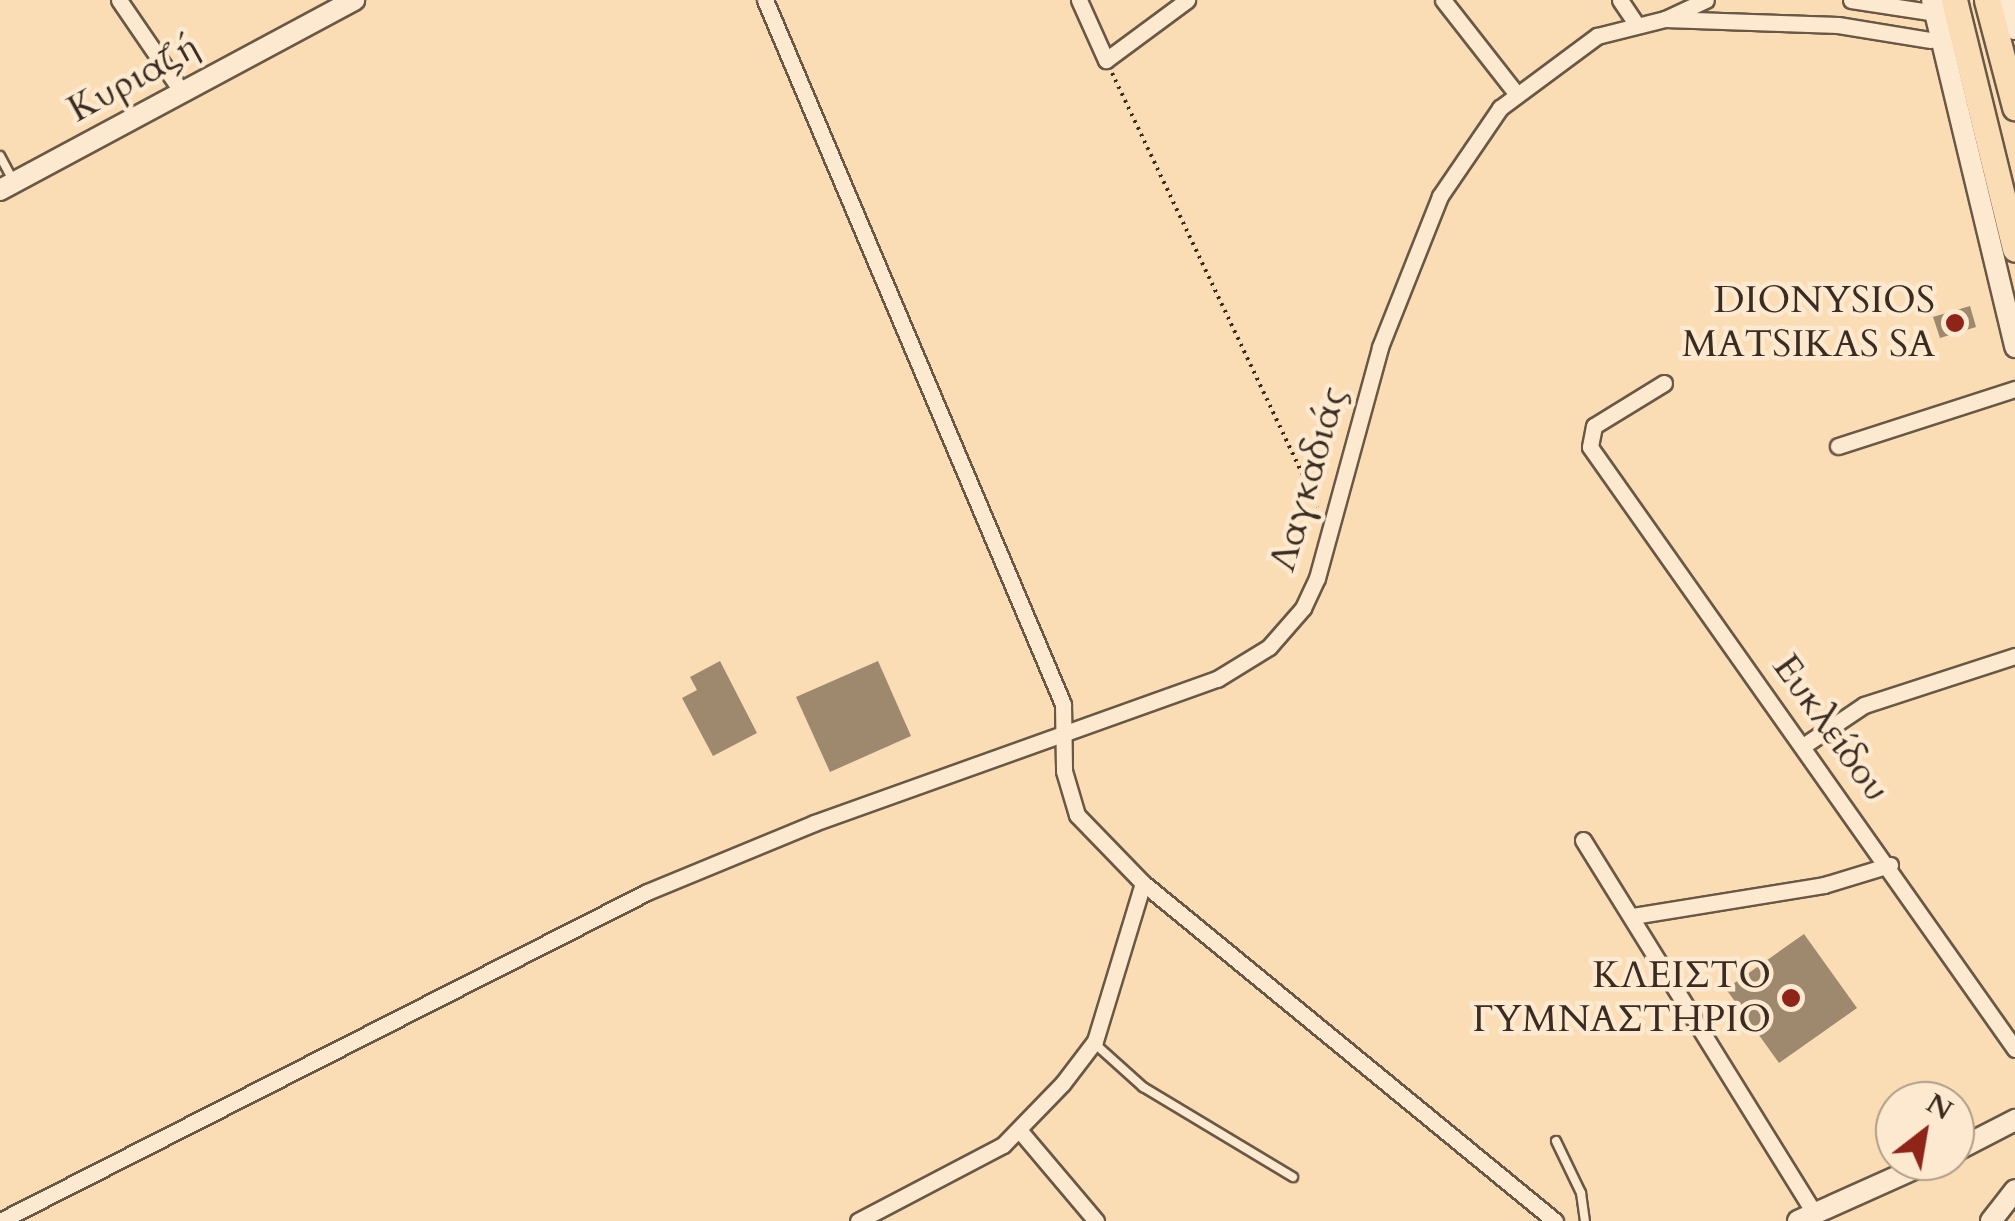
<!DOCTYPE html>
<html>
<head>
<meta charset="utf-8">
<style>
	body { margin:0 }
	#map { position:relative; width:2015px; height:1221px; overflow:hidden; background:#faddb5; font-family:Cardo,serif }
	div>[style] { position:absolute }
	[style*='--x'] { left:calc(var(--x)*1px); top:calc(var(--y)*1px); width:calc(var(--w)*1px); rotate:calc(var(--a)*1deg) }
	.building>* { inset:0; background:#9e886e }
	.path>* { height:4px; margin-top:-2px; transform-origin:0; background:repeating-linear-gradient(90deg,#3a2c21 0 2.5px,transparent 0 7.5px) }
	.roads { filter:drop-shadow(2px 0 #6a5846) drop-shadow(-2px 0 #6a5846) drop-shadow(0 2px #6a5846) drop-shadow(0 -2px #6a5846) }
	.service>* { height:8px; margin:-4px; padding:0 4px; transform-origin:4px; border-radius:4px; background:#fce9cf }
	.minor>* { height:15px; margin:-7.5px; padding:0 7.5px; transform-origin:7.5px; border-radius:7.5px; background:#fce9cf }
	.tertiary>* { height:20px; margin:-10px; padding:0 10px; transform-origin:10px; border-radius:10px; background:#fce9cf }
	.primary>* { height:25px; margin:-12.5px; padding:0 12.5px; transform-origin:12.5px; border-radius:12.5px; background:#faddb5 }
	.dots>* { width:28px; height:28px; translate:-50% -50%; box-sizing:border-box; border:5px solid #fce9cf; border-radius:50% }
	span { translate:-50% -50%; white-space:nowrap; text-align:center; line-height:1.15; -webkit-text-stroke:9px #fce9cf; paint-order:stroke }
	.street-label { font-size:38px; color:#3a2c21 }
	.poi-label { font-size:38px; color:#3a2c21 }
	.right { translate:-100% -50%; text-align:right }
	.north { position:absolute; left:1875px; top:1081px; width:100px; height:100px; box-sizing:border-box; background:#fce9cf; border:2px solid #ae9d89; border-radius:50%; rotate:31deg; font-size:28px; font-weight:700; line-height:40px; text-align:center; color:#3a2c21 }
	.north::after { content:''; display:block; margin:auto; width:35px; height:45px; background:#8f2418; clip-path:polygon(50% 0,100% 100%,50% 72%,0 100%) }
</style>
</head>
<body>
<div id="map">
	<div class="building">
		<i style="clip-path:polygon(1970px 306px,1976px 327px,1940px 338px,1933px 317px)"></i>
		<i style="clip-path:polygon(720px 661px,757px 733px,713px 756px,682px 698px,697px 690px,690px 677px)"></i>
		<i style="clip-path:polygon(878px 661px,911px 736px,830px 772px,796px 697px)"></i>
		<i style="clip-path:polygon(1804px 934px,1857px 1008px,1779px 1063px,1726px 989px)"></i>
	</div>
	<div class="path">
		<i style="--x:1112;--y:73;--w:480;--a:64.6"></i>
	</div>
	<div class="roads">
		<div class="service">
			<i style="--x:0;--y:156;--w:26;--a:62"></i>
			<i style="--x:1094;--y:1043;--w:66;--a:41.9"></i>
			<i style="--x:1143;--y:1087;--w:175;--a:31"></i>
			<i style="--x:1556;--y:1141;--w:58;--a:64.3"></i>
			<i style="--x:1581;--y:1193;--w:28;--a:82"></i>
		</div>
		<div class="minor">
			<i style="--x:119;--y:0;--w:112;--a:55.6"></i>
			<i style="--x:765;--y:0;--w:764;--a:67.06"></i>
			<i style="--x:1063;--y:704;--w:67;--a:89.1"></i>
			<i style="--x:1064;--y:771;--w:46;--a:73.5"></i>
			<i style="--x:1077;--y:815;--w:95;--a:45.9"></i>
			<i style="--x:1143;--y:883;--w:533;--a:39.37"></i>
			<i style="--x:1079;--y:0;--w:66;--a:65.8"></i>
			<i style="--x:1106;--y:60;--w:101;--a:-36.5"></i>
			<i style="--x:1443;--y:0;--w:118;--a:51.9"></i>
			<i style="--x:1620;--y:0;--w:27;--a:56"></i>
			<i style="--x:1851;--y:0;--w:86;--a:8.7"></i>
			<i style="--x:1665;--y:19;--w:45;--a:-24.9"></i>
			<i style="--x:1664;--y:383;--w:82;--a:148.4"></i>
			<i style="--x:1594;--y:426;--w:21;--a:101"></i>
			<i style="--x:1590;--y:447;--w:737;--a:54.78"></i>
			<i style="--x:1838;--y:446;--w:186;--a:-17.9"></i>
			<i style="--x:1803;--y:746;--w:73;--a:-33.9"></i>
			<i style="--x:1864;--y:705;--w:159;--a:-18"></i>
			<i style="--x:1583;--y:840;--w:440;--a:58.2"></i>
			<i style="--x:1633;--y:916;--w:193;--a:-9.2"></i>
			<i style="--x:1824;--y:885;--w:69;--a:-16.9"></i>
			<i style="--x:1020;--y:1131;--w:118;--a:49.8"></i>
			<i style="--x:0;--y:1221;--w:726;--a:-26.95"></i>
			<i style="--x:647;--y:892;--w:181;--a:-22.4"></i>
			<i style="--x:814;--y:823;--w:428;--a:-19.7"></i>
			<i style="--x:1217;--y:679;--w:61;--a:-31.6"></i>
			<i style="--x:1269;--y:647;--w:52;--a:-48.9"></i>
			<i style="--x:1303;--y:608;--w:33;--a:-65"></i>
			<i style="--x:1317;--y:578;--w:239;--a:-74.7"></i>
			<i style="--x:1380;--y:347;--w:162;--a:-68.3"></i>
			<i style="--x:1440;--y:196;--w:107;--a:-55.7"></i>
			<i style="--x:1500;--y:108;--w:121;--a:-36.6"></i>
			<i style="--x:1597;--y:36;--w:70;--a:-14"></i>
			<i style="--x:1665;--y:19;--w:173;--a:2"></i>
			<i style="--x:1838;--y:25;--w:94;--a:9.2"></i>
			<i style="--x:858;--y:1221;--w:164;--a:-27.7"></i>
			<i style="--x:1003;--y:1145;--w:86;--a:-45.9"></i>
			<i style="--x:1063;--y:1083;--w:53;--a:-52.7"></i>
			<i style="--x:1095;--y:1041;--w:165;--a:-73.1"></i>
		</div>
		<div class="tertiary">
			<i style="--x:1932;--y:0;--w:357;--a:76.5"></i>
			<i style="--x:2007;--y:0;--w:30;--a:75"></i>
			<i style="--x:0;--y:190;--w:402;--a:-28.2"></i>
			<i style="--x:1955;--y:1151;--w:68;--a:-27.3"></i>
			<i style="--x:1798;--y:1221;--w:147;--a:-24.1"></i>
			<i style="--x:1991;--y:1221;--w:39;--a:-52"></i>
		</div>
		<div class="primary">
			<i style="--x:1954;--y:0;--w:256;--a:76.2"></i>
			<i style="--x:1987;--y:0;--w:111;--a:75.3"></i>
		</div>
	</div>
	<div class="dots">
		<i style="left:1955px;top:323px;background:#8f2418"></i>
		<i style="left:1791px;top:998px;background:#8f2418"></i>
	</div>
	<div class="street-label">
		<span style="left:134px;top:78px;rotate:-29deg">Κυριαζή</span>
		<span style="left:1308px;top:479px;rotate:-74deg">Λαγκαδιάς</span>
		<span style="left:1831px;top:728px;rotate:54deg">Ευκλείδου</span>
	</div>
	<div class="poi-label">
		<span class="right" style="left:1935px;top:323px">DIONYSIOS<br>MATSIKAS SA</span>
		<span class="right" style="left:1771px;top:998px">ΚΛΕΙΣΤΟ<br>ΓΥΜΝΑΣΤΗΡΙΟ</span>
	</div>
	<div class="north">N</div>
</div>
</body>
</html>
